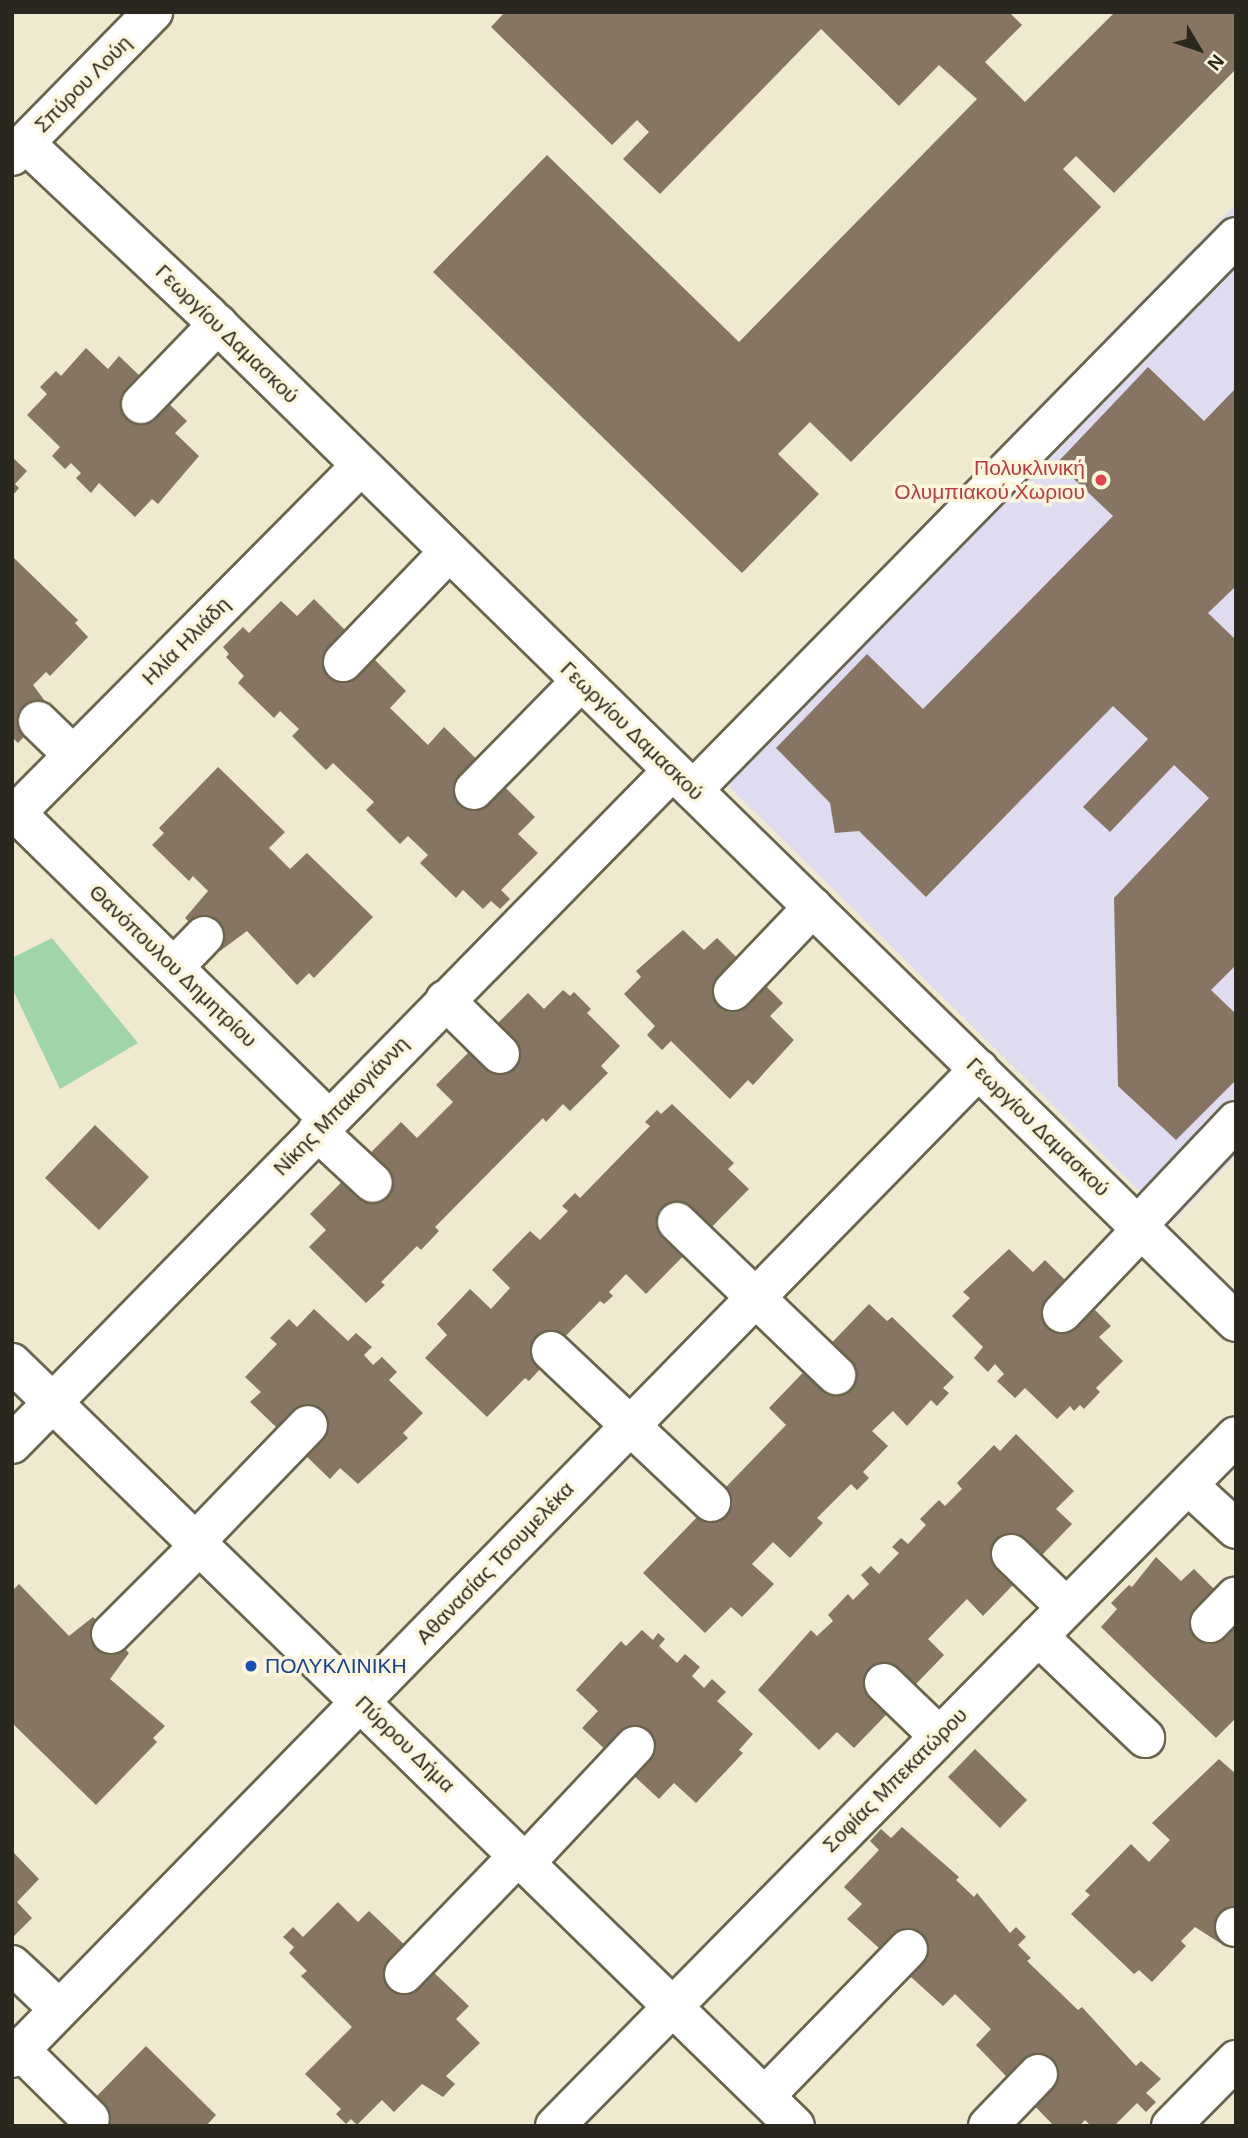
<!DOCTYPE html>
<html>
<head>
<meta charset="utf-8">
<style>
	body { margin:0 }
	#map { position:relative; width:1248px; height:2138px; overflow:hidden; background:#efe9cf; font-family:Helvetica,sans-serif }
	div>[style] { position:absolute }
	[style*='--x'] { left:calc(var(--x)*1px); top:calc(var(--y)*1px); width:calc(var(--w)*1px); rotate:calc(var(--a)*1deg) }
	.medical>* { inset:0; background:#dfdbf1 }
	.green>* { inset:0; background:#a0d5ac }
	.building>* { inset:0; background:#867563 }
	.roads { filter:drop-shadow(2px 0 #69644d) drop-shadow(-2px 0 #69644d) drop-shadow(0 2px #69644d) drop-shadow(0 -2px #69644d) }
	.minor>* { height:38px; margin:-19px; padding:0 19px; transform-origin:19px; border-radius:19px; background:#fff }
	.dots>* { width:19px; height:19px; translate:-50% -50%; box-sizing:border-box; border:4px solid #fcf6dc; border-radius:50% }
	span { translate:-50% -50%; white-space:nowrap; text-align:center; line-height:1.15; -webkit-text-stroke:7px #fcf6dc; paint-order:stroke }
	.street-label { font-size:21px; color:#2a281e }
	.health-label { font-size:21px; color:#be3a42 }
	.right { translate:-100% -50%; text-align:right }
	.transit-label { font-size:21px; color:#164399 }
	.left { translate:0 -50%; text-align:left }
	.frame { position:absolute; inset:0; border:14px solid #2a281e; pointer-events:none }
	.north { position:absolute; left:1164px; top:14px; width:70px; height:70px; -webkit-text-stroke:5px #fcf6dc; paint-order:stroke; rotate:129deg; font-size:19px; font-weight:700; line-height:28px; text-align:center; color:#2a281e }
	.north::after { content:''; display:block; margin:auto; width:24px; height:32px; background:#2a281e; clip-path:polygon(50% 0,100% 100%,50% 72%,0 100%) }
</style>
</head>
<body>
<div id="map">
	<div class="medical">
		<i style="clip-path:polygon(1236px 204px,1236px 1155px,1172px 1223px,698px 756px)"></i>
	</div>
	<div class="green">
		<i style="clip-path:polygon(52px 938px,138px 1043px,60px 1089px,12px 988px,12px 958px)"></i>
	</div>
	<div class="building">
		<i style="clip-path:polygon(505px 12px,1009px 12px,1022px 25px,985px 62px,1025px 102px,1115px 12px,1236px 12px,1236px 69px,1114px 193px,1076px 156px,1063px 169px,1101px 207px,851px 462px,810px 422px,778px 454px,819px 494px,742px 573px,433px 272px,547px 155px,739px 342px,977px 99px,939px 65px,899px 106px,821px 29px,660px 194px,623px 159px,649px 132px,637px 120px,612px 145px,491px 27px)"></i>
		<i style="clip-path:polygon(86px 348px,108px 369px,119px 356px,187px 421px,175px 433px,199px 456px,158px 504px,152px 499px,135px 517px,99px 483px,91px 493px,76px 478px,81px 473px,71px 463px,65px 469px,52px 456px,60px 447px,27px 415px,47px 394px,40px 387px,56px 371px,61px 376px)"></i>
		<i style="clip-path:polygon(1148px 367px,1204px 421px,1236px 388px,1236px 586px,1208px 613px,1236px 640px,1236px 965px,1211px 990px,1236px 1014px,1236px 1080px,1176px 1140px,1118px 1086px,1114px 898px,1209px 798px,1174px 765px,1110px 832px,1083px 807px,1148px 739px,1113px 706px,926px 897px,859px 831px,835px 833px,830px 803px,776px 748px,867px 654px,923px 709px,1113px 516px,1057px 463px)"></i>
		<i style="clip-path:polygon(12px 457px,27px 471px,15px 484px,19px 488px,12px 496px)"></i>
		<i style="clip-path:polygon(14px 558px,78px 620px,75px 623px,88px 637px,50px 676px,46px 672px,33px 685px,51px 709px,18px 743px,12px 737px)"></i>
		<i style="clip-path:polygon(314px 599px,406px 691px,390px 708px,428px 745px,444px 727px,535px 817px,518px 834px,538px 853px,501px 890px,510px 899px,500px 909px,491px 901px,483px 909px,463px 890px,456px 898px,420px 863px,428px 855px,408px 836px,400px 844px,366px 810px,374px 802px,333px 763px,326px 770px,292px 736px,299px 729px,280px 711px,274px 718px,238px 683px,244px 676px,226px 657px,229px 654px,223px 647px,243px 627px,249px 633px,281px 601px,297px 616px)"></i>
		<i style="clip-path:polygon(218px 767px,285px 832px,269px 848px,290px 869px,307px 853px,373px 917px,314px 978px,309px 973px,297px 985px,247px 931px,220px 951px,185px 918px,208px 891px,193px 876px,189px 881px,152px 845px,164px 833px,159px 828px)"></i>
		<i style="clip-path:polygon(683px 930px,704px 950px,717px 938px,783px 1003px,770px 1016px,794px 1040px,753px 1085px,748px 1080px,730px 1099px,671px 1041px,662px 1050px,647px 1035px,655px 1026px,624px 994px,641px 977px,636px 971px)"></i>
		<i style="clip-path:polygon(563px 990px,570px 996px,574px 992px,591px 1009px,587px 1013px,620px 1046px,601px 1066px,608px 1073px,570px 1111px,563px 1104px,546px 1122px,543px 1118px,435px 1227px,439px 1231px,421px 1250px,417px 1246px,381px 1282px,385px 1285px,366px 1303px,309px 1247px,326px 1230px,310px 1214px,401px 1122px,417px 1138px,453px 1102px,436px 1085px,528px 993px,544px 1009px)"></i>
		<i style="clip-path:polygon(672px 1104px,734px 1163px,728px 1169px,749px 1189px,646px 1294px,626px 1274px,609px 1292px,613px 1296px,604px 1304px,600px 1301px,539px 1363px,542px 1367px,529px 1381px,525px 1378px,487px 1417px,425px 1358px,447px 1335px,437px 1324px,470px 1289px,491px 1309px,510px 1288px,492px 1270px,530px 1231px,540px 1240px,568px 1211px,562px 1206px,575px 1193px,580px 1198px,650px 1126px,645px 1122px,657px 1110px,661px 1114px)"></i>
		<i style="clip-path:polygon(95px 1125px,149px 1177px,99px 1230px,45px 1178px)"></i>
		<i style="clip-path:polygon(1009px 1249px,1033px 1272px,1045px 1260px,1111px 1326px,1099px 1337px,1123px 1361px,1096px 1388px,1100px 1392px,1084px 1409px,1080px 1405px,1074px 1411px,1070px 1406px,1057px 1419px,1025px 1388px,1015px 1398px,997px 1381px,1004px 1374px,995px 1364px,988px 1372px,974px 1358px,983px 1347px,952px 1316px,970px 1298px,963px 1292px)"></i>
		<i style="clip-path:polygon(869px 1304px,887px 1321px,892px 1317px,954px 1377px,943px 1388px,949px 1393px,937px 1406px,931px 1400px,907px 1426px,893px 1411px,872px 1431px,888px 1446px,863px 1472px,869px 1478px,857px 1490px,851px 1484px,817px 1518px,823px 1523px,790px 1558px,773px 1542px,752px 1564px,774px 1584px,742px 1617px,731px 1607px,705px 1633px,643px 1573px,786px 1425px,769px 1408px)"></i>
		<i style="clip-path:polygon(314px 1309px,348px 1341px,356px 1333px,372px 1347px,364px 1355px,373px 1365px,382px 1357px,397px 1372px,389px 1380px,423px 1413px,403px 1433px,408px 1438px,358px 1484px,340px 1468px,330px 1479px,250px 1402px,261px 1392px,245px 1377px,277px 1344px,270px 1338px,289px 1319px,297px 1327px)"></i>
		<i style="clip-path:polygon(1016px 1434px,1074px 1491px,1056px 1509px,1072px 1524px,983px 1616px,967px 1599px,928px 1639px,944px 1655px,854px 1748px,837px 1732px,819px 1750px,758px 1690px,811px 1630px,817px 1636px,833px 1621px,828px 1615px,848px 1594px,853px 1600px,869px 1584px,861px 1575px,871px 1566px,879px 1574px,899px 1553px,892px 1547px,901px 1538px,908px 1544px,926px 1525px,920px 1519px,939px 1500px,945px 1506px,962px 1489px,957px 1483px,994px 1445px,1000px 1451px)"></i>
		<i style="clip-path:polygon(1156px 1557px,1181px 1581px,1194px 1569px,1236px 1611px,1236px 1718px,1216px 1738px,1101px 1627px,1117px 1609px,1111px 1603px,1129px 1585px,1132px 1587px)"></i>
		<i style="clip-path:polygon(19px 1584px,69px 1636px,93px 1617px,129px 1653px,110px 1679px,165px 1726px,153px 1738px,157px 1742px,96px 1805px,12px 1723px,12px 1591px)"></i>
		<i style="clip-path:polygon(642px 1630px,653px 1640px,658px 1633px,665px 1639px,659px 1646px,677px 1663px,685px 1654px,700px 1667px,692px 1676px,704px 1688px,712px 1679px,726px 1692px,717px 1701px,753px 1734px,739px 1750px,743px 1753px,696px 1803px,674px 1783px,659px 1799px,582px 1728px,598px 1711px,576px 1690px,621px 1641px,626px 1646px)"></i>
		<i style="clip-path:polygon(975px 1749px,1027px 1800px,1000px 1828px,948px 1777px)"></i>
		<i style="clip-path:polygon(1219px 1759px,1236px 1774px,1236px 1926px,1220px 1943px,1195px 1927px,1181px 1941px,1186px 1946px,1152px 1982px,1139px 1970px,1134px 1974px,1071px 1914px,1090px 1895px,1085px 1891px,1131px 1844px,1149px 1862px,1170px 1840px,1152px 1823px)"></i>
		<i style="clip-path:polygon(902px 1827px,959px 1877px,956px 1880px,974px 1897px,977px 1893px,1010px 1933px,1016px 1927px,1026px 1937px,1018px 1945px,1031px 1958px,1027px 1961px,1078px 2010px,1082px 2007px,1136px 2066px,1141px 2061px,1161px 2079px,1146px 2093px,1156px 2102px,1146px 2112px,1137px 2103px,1114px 2126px,1091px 2126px,1085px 2120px,1079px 2126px,1054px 2126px,976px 2045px,991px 2029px,955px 1994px,943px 2006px,847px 1919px,862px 1904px,844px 1887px,879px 1850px,870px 1841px,881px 1829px,891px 1838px)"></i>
		<i style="clip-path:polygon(12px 1845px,13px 1852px,39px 1879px,17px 1902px,32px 1918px,12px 1938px)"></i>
		<i style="clip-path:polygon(338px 1902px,358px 1922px,369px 1911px,469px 2006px,456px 2019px,480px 2043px,446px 2076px,455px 2084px,443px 2097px,422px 2084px,394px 2112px,382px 2100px,357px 2125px,351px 2119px,346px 2124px,336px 2114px,341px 2109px,305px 2074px,352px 2027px,301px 1976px,307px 1971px,289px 1953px,294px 1947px,283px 1937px,293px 1927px,303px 1937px)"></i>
		<i style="clip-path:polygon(146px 2046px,216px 2115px,206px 2126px,84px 2126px,93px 2100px)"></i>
	</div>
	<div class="roads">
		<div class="minor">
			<i style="--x:25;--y:143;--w:251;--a:43.2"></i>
			<i style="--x:208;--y:315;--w:1439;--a:44.41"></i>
			<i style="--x:12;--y:156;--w:202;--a:-45.6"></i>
			<i style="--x:141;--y:404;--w:111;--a:-46.1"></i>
			<i style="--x:343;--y:662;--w:153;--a:-46.1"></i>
			<i style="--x:38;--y:721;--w:49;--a:44.2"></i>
			<i style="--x:474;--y:790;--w:153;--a:-45.5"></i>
			<i style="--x:693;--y:790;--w:775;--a:-45.52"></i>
			<i style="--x:16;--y:813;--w:438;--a:44.4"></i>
			<i style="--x:12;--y:817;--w:495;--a:-45.2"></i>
			<i style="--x:174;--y:967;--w:43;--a:-45.9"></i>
			<i style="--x:733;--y:991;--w:116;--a:-46.4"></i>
			<i style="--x:445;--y:1000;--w:77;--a:44.5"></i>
			<i style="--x:317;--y:1131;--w:76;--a:42.9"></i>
			<i style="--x:677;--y:1222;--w:221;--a:43.9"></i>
			<i style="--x:1138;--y:1225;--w:143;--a:-46.7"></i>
			<i style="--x:1062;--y:1313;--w:116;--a:-46.4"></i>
			<i style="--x:551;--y:1351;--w:220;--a:43.3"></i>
			<i style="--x:12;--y:1363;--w:1093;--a:44.26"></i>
			<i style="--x:12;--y:1444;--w:943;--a:-45.56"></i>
			<i style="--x:1188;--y:1485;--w:65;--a:42.5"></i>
			<i style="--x:196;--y:1541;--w:161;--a:-46"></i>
			<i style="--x:1011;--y:1554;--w:76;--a:43.9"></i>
			<i style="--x:1210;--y:1623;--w:37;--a:-46"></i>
			<i style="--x:111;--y:1634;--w:126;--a:-45"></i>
			<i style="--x:1038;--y:1636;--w:148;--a:43.6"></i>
			<i style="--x:884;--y:1683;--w:76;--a:43.9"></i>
			<i style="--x:526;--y:1862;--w:159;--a:-46.8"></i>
			<i style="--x:1235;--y:1927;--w:1;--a:0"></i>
			<i style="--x:12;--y:1965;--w:64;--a:43.1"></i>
			<i style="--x:404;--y:1974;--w:165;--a:-46"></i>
			<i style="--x:20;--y:2050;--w:98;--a:44.6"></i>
			<i style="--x:12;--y:2058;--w:1383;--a:-45.64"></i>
			<i style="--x:765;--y:2096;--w:205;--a:-45.8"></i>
			<i style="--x:555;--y:2126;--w:969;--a:-45.38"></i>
			<i style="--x:988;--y:2126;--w:72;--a:-46.1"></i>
			<i style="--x:1171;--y:2126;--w:93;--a:-45.4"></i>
		</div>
	</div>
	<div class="dots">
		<i style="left:1101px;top:480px;background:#e0444e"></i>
		<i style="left:251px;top:1666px;background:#1a4fb4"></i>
	</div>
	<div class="street-label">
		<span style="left:83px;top:84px;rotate:-45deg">Σπύρου Λούη</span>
		<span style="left:227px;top:334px;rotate:44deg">Γεωργίου Δαμασκού</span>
		<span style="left:186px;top:641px;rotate:-45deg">Ηλία Ηλιάδη</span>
		<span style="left:632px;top:731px;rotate:44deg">Γεωργίου Δαμασκού</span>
		<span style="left:173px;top:966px;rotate:44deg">Θανόπουλου Δημητρίου</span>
		<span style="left:341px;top:1106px;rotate:-46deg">Νίκης Μπακογιάννη</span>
		<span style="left:1038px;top:1127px;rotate:44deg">Γεωργίου Δαμασκού</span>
		<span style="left:495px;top:1563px;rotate:-46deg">Αθανασίας Τσουμελέκα</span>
		<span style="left:405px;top:1744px;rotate:44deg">Πύρρου Δήμα</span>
		<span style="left:895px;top:1780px;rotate:-45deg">Σοφίας Μπεκατώρου</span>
	</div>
	<div class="health-label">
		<span class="right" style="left:1085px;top:480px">Πολυκλινική<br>Ολυμπιακού Χωριου</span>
	</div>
	<div class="transit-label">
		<span class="left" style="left:265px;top:1666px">ΠΟΛΥΚΛΙΝΙΚΗ</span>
	</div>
	<div class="frame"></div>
	<div class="north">N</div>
</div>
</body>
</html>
